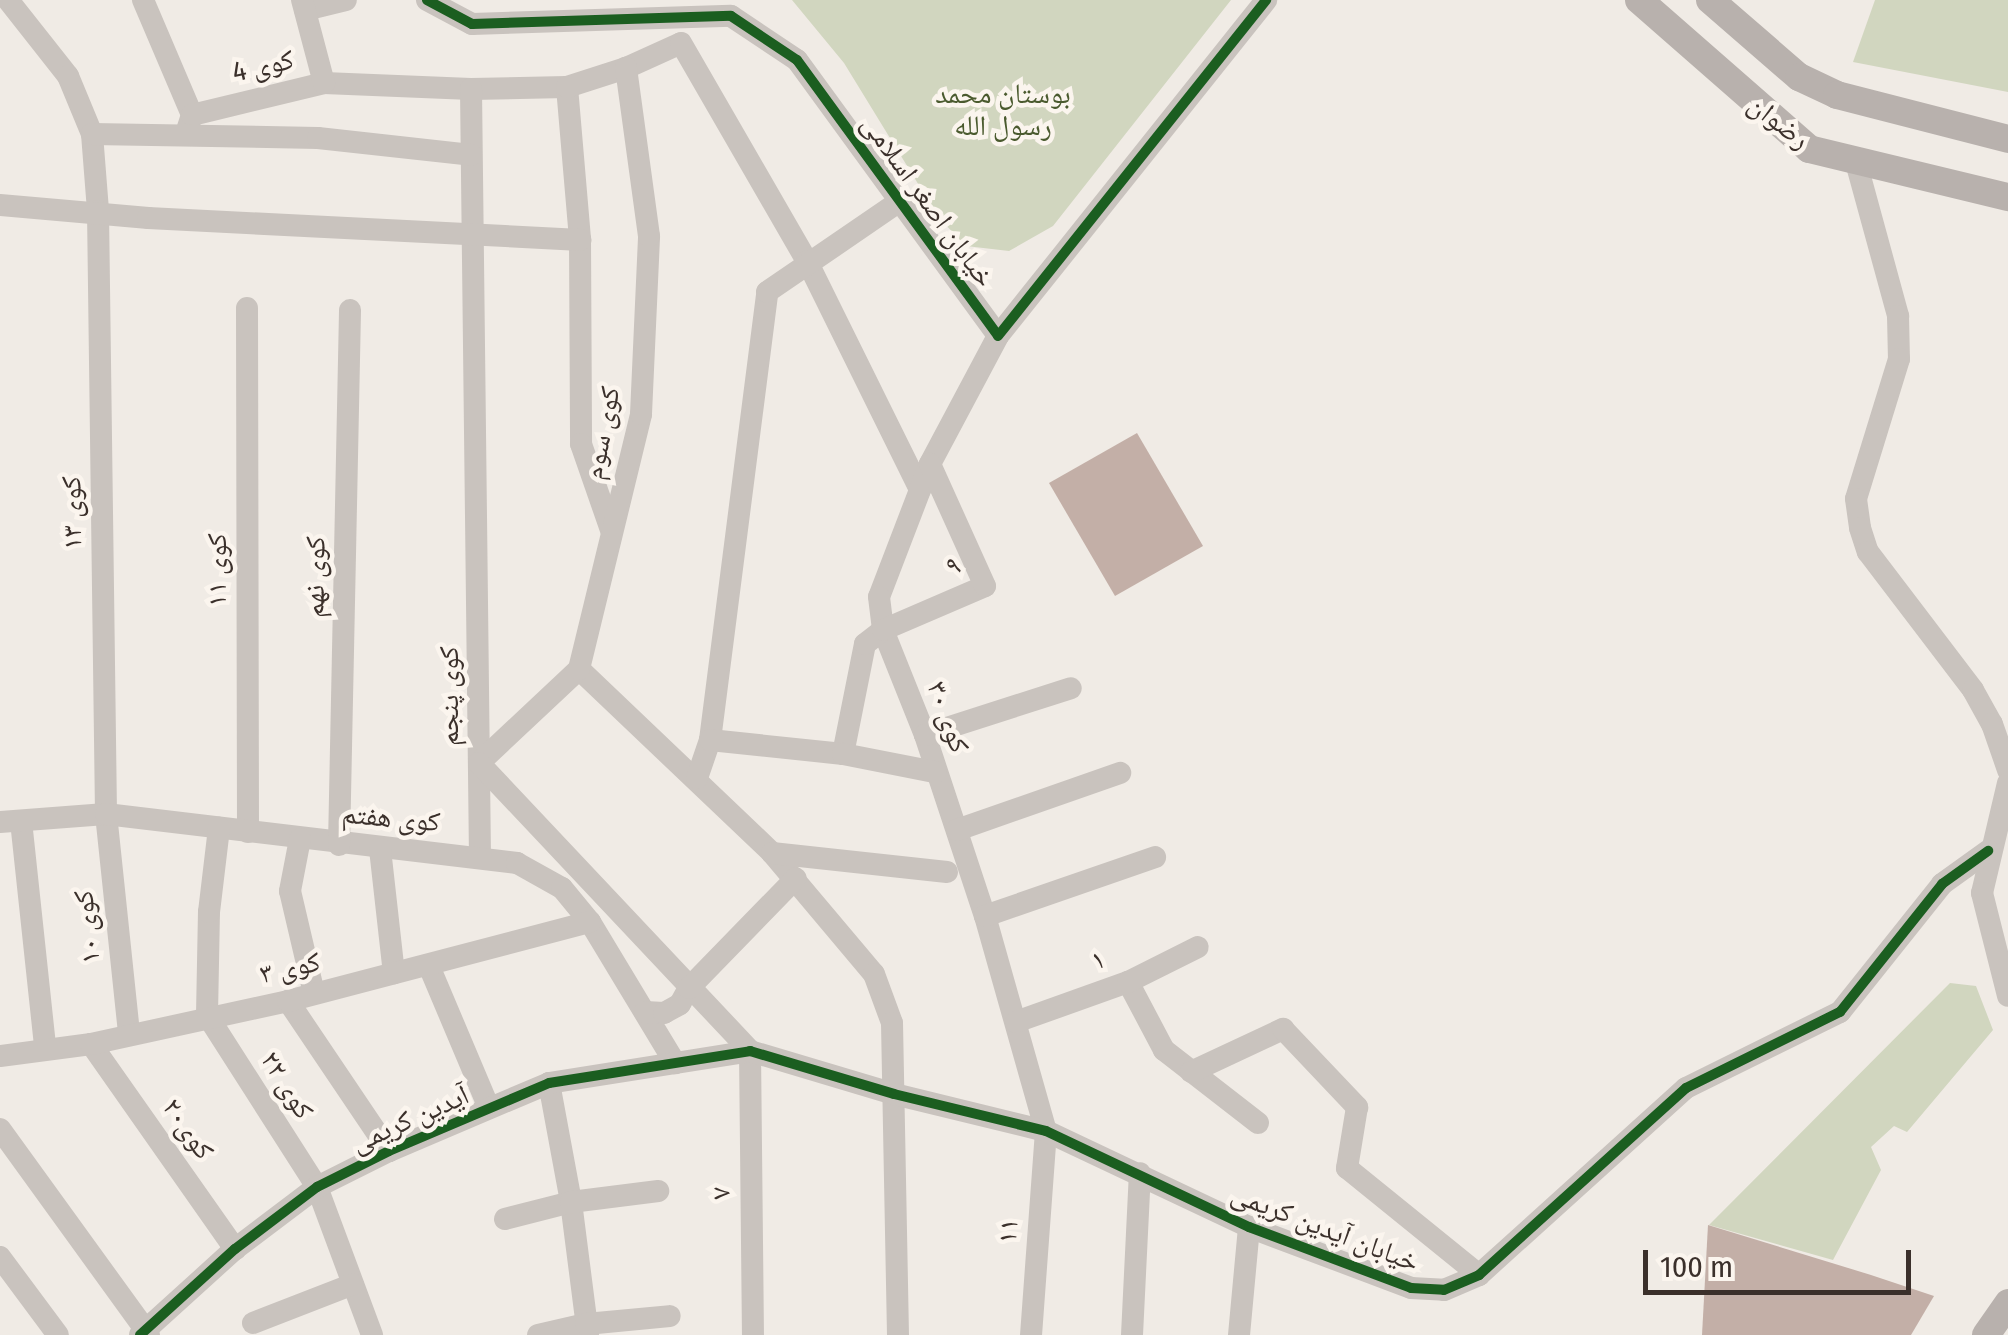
<!DOCTYPE html>
<html>
<head>
<meta charset="utf-8">
<style>
	body { margin:0 }
	#map { position:relative; width:2008px; height:1335px; overflow:hidden; background:#f0ebe5; font-family:"Fira Sans Condensed","Noto Naskh Arabic",sans-serif }
	div>[style] { position:absolute }
	[style*='--x'] { left:calc(var(--x)*1px); top:calc(var(--y)*1px); width:calc(var(--w)*1px); rotate:calc(var(--a)*1deg) }
	.green>* { inset:0; background:#d1d6bf }
	.building>* { inset:0; background:#c3afa7 }
	.minor>* { height:22px; margin:-11px; padding:0 11px; transform-origin:11px; border-radius:11px; background:#c9c3be }
	.major>* { height:28px; margin:-14px; padding:0 14px; transform-origin:14px; border-radius:14px; background:#b8b1ad }
	.cycleway>* { height:10px; margin:-5px; padding:0 5px; transform-origin:5px; border-radius:5px; background:#1b5e20 }
	span { translate:-50% -50%; white-space:nowrap; text-align:center; line-height:1.15; -webkit-text-stroke:9px #fbf5ee; paint-order:stroke }
	.street-label { font-size:28px; color:#3b302b }
	.park-label { font-size:28px; color:#4a5a2e }
	.scale { position:absolute; left:1643px; top:1250px; width:268px; height:45px; box-sizing:border-box; border:5px solid #3b302b; border-top:0; padding-left:12px; font-size:30px; line-height:35px; white-space:nowrap; color:#3b302b; -webkit-text-stroke:8px #fbf5ee; paint-order:stroke }
</style>
</head>
<body>
<div id="map">
	<div class="green">
		<i style="clip-path:polygon(792px 0,1231px 0,1053px 226px,1009px 251px,966px 246px,939px 218px,844px 63px)"></i>
		<i style="clip-path:polygon(1875px 0,2008px 0,2008px 92px,1853px 62px)"></i>
		<i style="clip-path:polygon(1950px 983px,1976px 986px,1993px 1030px,1907px 1132px,1894px 1126px,1871px 1147px,1881px 1170px,1833px 1260px,1709px 1225px)"></i>
	</div>
	<div class="building">
		<i style="clip-path:polygon(1137px 433px,1203px 546px,1115px 596px,1049px 483px)"></i>
		<i style="clip-path:polygon(1708px 1225px,1871px 1275px,1934px 1296px,1911px 1335px,1702px 1335px)"></i>
	</div>
	<div class="minor">
		<i style="--x:8;--y:0;--w:97;--a:51.7"></i>
		<i style="--x:68;--y:76;--w:63;--a:67.5"></i>
		<i style="--x:92;--y:134;--w:77;--a:85.5"></i>
		<i style="--x:98;--y:211;--w:603;--a:89.24"></i>
		<i style="--x:106;--y:814;--w:221;--a:84"></i>
		<i style="--x:143;--y:0;--w:125;--a:66.9"></i>
		<i style="--x:192;--y:115;--w:16;--a:108"></i>
		<i style="--x:427;--y:0;--w:51;--a:28.1"></i>
		<i style="--x:472;--y:24;--w:259;--a:-1.8"></i>
		<i style="--x:731;--y:16;--w:79;--a:33.7"></i>
		<i style="--x:797;--y:60;--w:341;--a:53.9"></i>
		<i style="--x:998;--y:336;--w:430;--a:-51.4"></i>
		<i style="--x:305;--y:10;--w:42;--a:-13.7"></i>
		<i style="--x:324;--y:83;--w:147;--a:2.3"></i>
		<i style="--x:471;--y:89;--w:96;--a:-1.2"></i>
		<i style="--x:567;--y:87;--w:154;--a:85.1"></i>
		<i style="--x:580;--y:240;--w:204;--a:89.7"></i>
		<i style="--x:581;--y:444;--w:91;--a:70.8"></i>
		<i style="--x:567;--y:87;--w:62;--a:-17.9"></i>
		<i style="--x:626;--y:68;--w:60;--a:-24.4"></i>
		<i style="--x:681;--y:43;--w:252;--a:60"></i>
		<i style="--x:807;--y:261;--w:255;--a:63.7"></i>
		<i style="--x:471;--y:89;--w:767;--a:89.33"></i>
		<i style="--x:192;--y:115;--w:136;--a:-13.6"></i>
		<i style="--x:324;--y:83;--w:86;--a:-104.8"></i>
		<i style="--x:92;--y:134;--w:226;--a:1"></i>
		<i style="--x:318;--y:138;--w:154;--a:6.3"></i>
		<i style="--x:1856;--y:162;--w:160;--a:74.7"></i>
		<i style="--x:1898;--y:316;--w:43;--a:88.7"></i>
		<i style="--x:1899;--y:359;--w:146;--a:107.1"></i>
		<i style="--x:1856;--y:499;--w:29;--a:82"></i>
		<i style="--x:1860;--y:528;--w:25;--a:72"></i>
		<i style="--x:1868;--y:552;--w:173;--a:52.7"></i>
		<i style="--x:1973;--y:690;--w:39;--a:61"></i>
		<i style="--x:1992;--y:724;--w:49;--a:70.8"></i>
		<i style="--x:0;--y:205;--w:149;--a:5"></i>
		<i style="--x:148;--y:218;--w:433;--a:2.9"></i>
		<i style="--x:247;--y:308;--w:524;--a:89.89"></i>
		<i style="--x:998;--y:336;--w:145;--a:118"></i>
		<i style="--x:930;--y:464;--w:142;--a:111"></i>
		<i style="--x:879;--y:597;--w:33;--a:83"></i>
		<i style="--x:883;--y:630;--w:113;--a:68.2"></i>
		<i style="--x:925;--y:735;--w:191;--a:71.7"></i>
		<i style="--x:985;--y:916;--w:223;--a:74.2"></i>
		<i style="--x:1046;--y:1131;--w:205;--a:94.2"></i>
		<i style="--x:579;--y:669;--w:267;--a:43.6"></i>
		<i style="--x:772;--y:853;--w:158;--a:49.9"></i>
		<i style="--x:874;--y:974;--w:52;--a:69.8"></i>
		<i style="--x:892;--y:1023;--w:312;--a:88.9"></i>
		<i style="--x:925;--y:735;--w:153;--a:-17.8"></i>
		<i style="--x:710;--y:740;--w:452;--a:-82.7"></i>
		<i style="--x:767;--y:292;--w:161;--a:-34.4"></i>
		<i style="--x:843;--y:754;--w:112;--a:-78.7"></i>
		<i style="--x:865;--y:644;--w:23;--a:-38"></i>
		<i style="--x:883;--y:630;--w:111;--a:-23.3"></i>
		<i style="--x:985;--y:586;--w:134;--a:-114.3"></i>
		<i style="--x:479;--y:763;--w:137;--a:-43.2"></i>
		<i style="--x:579;--y:669;--w:262;--a:-76.3"></i>
		<i style="--x:641;--y:414;--w:178;--a:-87.4"></i>
		<i style="--x:649;--y:236;--w:170;--a:-97.8"></i>
		<i style="--x:479;--y:763;--w:395;--a:46.7"></i>
		<i style="--x:697;--y:778;--w:40;--a:-71.1"></i>
		<i style="--x:710;--y:740;--w:134;--a:6"></i>
		<i style="--x:843;--y:754;--w:94;--a:11.1"></i>
		<i style="--x:2008;--y:783;--w:113;--a:103.3"></i>
		<i style="--x:1982;--y:893;--w:106;--a:75.8"></i>
		<i style="--x:21;--y:821;--w:227;--a:83.9"></i>
		<i style="--x:0;--y:822;--w:106;--a:-4.3"></i>
		<i style="--x:106;--y:814;--w:414;--a:6.8"></i>
		<i style="--x:517;--y:863;--w:51;--a:29.1"></i>
		<i style="--x:562;--y:888;--w:44;--a:50.5"></i>
		<i style="--x:590;--y:922;--w:165;--a:58.9"></i>
		<i style="--x:957;--y:830;--w:173;--a:-19.3"></i>
		<i style="--x:300;--y:839;--w:53;--a:100.9"></i>
		<i style="--x:290;--y:891;--w:105;--a:76.8"></i>
		<i style="--x:339;--y:845;--w:535;--a:-88.82"></i>
		<i style="--x:380;--y:849;--w:125;--a:83.6"></i>
		<i style="--x:772;--y:853;--w:176;--a:6.2"></i>
		<i style="--x:985;--y:916;--w:180;--a:-19.1"></i>
		<i style="--x:429;--y:966;--w:154;--a:67.1"></i>
		<i style="--x:1128;--y:982;--w:77;--a:62.1"></i>
		<i style="--x:1164;--y:1050;--w:119;--a:37.8"></i>
		<i style="--x:288;--y:1001;--w:181;--a:56"></i>
		<i style="--x:645;--y:1012;--w:19;--a:3"></i>
		<i style="--x:664;--y:1013;--w:18;--a:-29"></i>
		<i style="--x:680;--y:1004;--w:18;--a:-61"></i>
		<i style="--x:689;--y:988;--w:153;--a:-45.8"></i>
		<i style="--x:207;--y:1015;--w:204;--a:57.4"></i>
		<i style="--x:317;--y:1187;--w:158;--a:69.6"></i>
		<i style="--x:207;--y:1015;--w:103;--a:-88.9"></i>
		<i style="--x:209;--y:912;--w:85;--a:-83.2"></i>
		<i style="--x:1016;--y:1022;--w:119;--a:-19.7"></i>
		<i style="--x:1128;--y:982;--w:78;--a:-26.6"></i>
		<i style="--x:91;--y:1044;--w:251;--a:54.9"></i>
		<i style="--x:750;--y:1051;--w:284;--a:89.4"></i>
		<i style="--x:0;--y:1056;--w:92;--a:-7.5"></i>
		<i style="--x:91;--y:1044;--w:202;--a:-12.3"></i>
		<i style="--x:288;--y:1001;--w:312;--a:-14.7"></i>
		<i style="--x:1191;--y:1072;--w:102;--a:-25.1"></i>
		<i style="--x:1283;--y:1029;--w:108;--a:46.5"></i>
		<i style="--x:1357;--y:1107;--w:62;--a:99.3"></i>
		<i style="--x:1347;--y:1168;--w:170;--a:39"></i>
		<i style="--x:549;--y:1083;--w:121;--a:79.5"></i>
		<i style="--x:571;--y:1202;--w:134;--a:82.7"></i>
		<i style="--x:0;--y:1129;--w:254;--a:54.1"></i>
		<i style="--x:505;--y:1219;--w:68;--a:-14.4"></i>
		<i style="--x:571;--y:1202;--w:88;--a:-7.2"></i>
		<i style="--x:0;--y:1257;--w:97;--a:53.4"></i>
		<i style="--x:253;--y:1323;--w:107;--a:-21.3"></i>
		<i style="--x:140;--y:1335;--w:128;--a:-42.2"></i>
		<i style="--x:235;--y:1249;--w:103;--a:-37.1"></i>
		<i style="--x:317;--y:1187;--w:80;--a:-26.6"></i>
		<i style="--x:389;--y:1151;--w:174;--a:-23"></i>
		<i style="--x:549;--y:1083;--w:204;--a:-9"></i>
		<i style="--x:750;--y:1051;--w:150;--a:16.6"></i>
		<i style="--x:894;--y:1094;--w:156;--a:13.7"></i>
		<i style="--x:1046;--y:1131;--w:225;--a:25.3"></i>
		<i style="--x:1249;--y:1227;--w:173;--a:20.6"></i>
		<i style="--x:1411;--y:1288;--w:33;--a:3"></i>
		<i style="--x:1444;--y:1290;--w:38;--a:-23"></i>
		<i style="--x:1479;--y:1275;--w:279;--a:-42.1"></i>
		<i style="--x:1686;--y:1088;--w:172;--a:-26.3"></i>
		<i style="--x:1840;--y:1012;--w:164;--a:-51.4"></i>
		<i style="--x:1942;--y:884;--w:57;--a:-35.7"></i>
		<i style="--x:538;--y:1335;--w:49;--a:-12.9"></i>
		<i style="--x:586;--y:1324;--w:84;--a:-5.4"></i>
		<i style="--x:1132;--y:1335;--w:162;--a:-87.2"></i>
		<i style="--x:1239;--y:1335;--w:108;--a:-84.7"></i>
	</div>
	<div class="major">
		<i style="--x:1639;--y:0;--w:226;--a:41.2"></i>
		<i style="--x:1809;--y:149;--w:205;--a:13.6"></i>
		<i style="--x:1710;--y:0;--w:118;--a:40.9"></i>
		<i style="--x:1799;--y:77;--w:42;--a:25.3"></i>
		<i style="--x:1837;--y:95;--w:177;--a:14.4"></i>
		<i style="--x:1986;--y:1335;--w:39;--a:-55"></i>
	</div>
	<div class="cycleway">
		<i style="--x:427;--y:0;--w:51;--a:28.1"></i>
		<i style="--x:472;--y:24;--w:259;--a:-1.8"></i>
		<i style="--x:731;--y:16;--w:79;--a:33.7"></i>
		<i style="--x:797;--y:60;--w:341;--a:53.9"></i>
		<i style="--x:998;--y:336;--w:430;--a:-51.4"></i>
		<i style="--x:140;--y:1335;--w:128;--a:-42.2"></i>
		<i style="--x:235;--y:1249;--w:103;--a:-37.1"></i>
		<i style="--x:317;--y:1187;--w:80;--a:-26.6"></i>
		<i style="--x:389;--y:1151;--w:174;--a:-23"></i>
		<i style="--x:549;--y:1083;--w:204;--a:-9"></i>
		<i style="--x:750;--y:1051;--w:150;--a:16.6"></i>
		<i style="--x:894;--y:1094;--w:156;--a:13.7"></i>
		<i style="--x:1046;--y:1131;--w:225;--a:25.3"></i>
		<i style="--x:1249;--y:1227;--w:173;--a:20.6"></i>
		<i style="--x:1411;--y:1288;--w:33;--a:3"></i>
		<i style="--x:1444;--y:1290;--w:38;--a:-23"></i>
		<i style="--x:1479;--y:1275;--w:279;--a:-42.1"></i>
		<i style="--x:1686;--y:1088;--w:172;--a:-26.3"></i>
		<i style="--x:1840;--y:1012;--w:164;--a:-51.4"></i>
		<i style="--x:1942;--y:884;--w:57;--a:-35.7"></i>
	</div>
	<div class="street-label">
		<span style="left:263px;top:66px;rotate:-13deg">کوی 4</span>
		<span style="left:1779px;top:122px;rotate:38deg">رضوان</span>
		<span style="left:928px;top:201px;rotate:54deg">خیابان اصغر اسلامی</span>
		<span style="left:602px;top:433px;rotate:-79deg">کوی سوم</span>
		<span style="left:72px;top:513px;rotate:-91deg">کوی ۱۳</span>
		<span style="left:953px;top:566px;rotate:-26deg">۹</span>
		<span style="left:217px;top:570px;rotate:-90deg">کوی ۱۱</span>
		<span style="left:315px;top:577px;rotate:-89deg">کوی نهم</span>
		<span style="left:449px;top:696px;rotate:-90deg">کوی پنجم</span>
		<span style="left:948px;top:717px;rotate:70deg">کوی ۳۰</span>
		<span style="left:391px;top:818px;rotate:5deg">کوی هفتم</span>
		<span style="left:87px;top:927px;rotate:-96deg">کوی ۱۰</span>
		<span style="left:1098px;top:960px;rotate:-20deg">۱</span>
		<span style="left:290px;top:968px;rotate:-13deg">کوی ۳</span>
		<span style="left:287px;top:1085px;rotate:58deg">کوی ۲۲</span>
		<span style="left:410px;top:1119px;rotate:-24deg">آیدین کریمی</span>
		<span style="left:188px;top:1129px;rotate:55deg">کوی۲۰</span>
		<span style="left:721px;top:1193px;rotate:-91deg">۷</span>
		<span style="left:1325px;top:1228px;rotate:21deg">خیابان آیدین کریمی</span>
		<span style="left:1008px;top:1231px;rotate:-86deg">۱۱</span>
	</div>
	<div class="park-label">
		<span style="left:1003px;top:110px">بوستان محمد<br>رسول الله</span>
	</div>
	<div class="scale">100 m</div>
</div>
</body>
</html>
